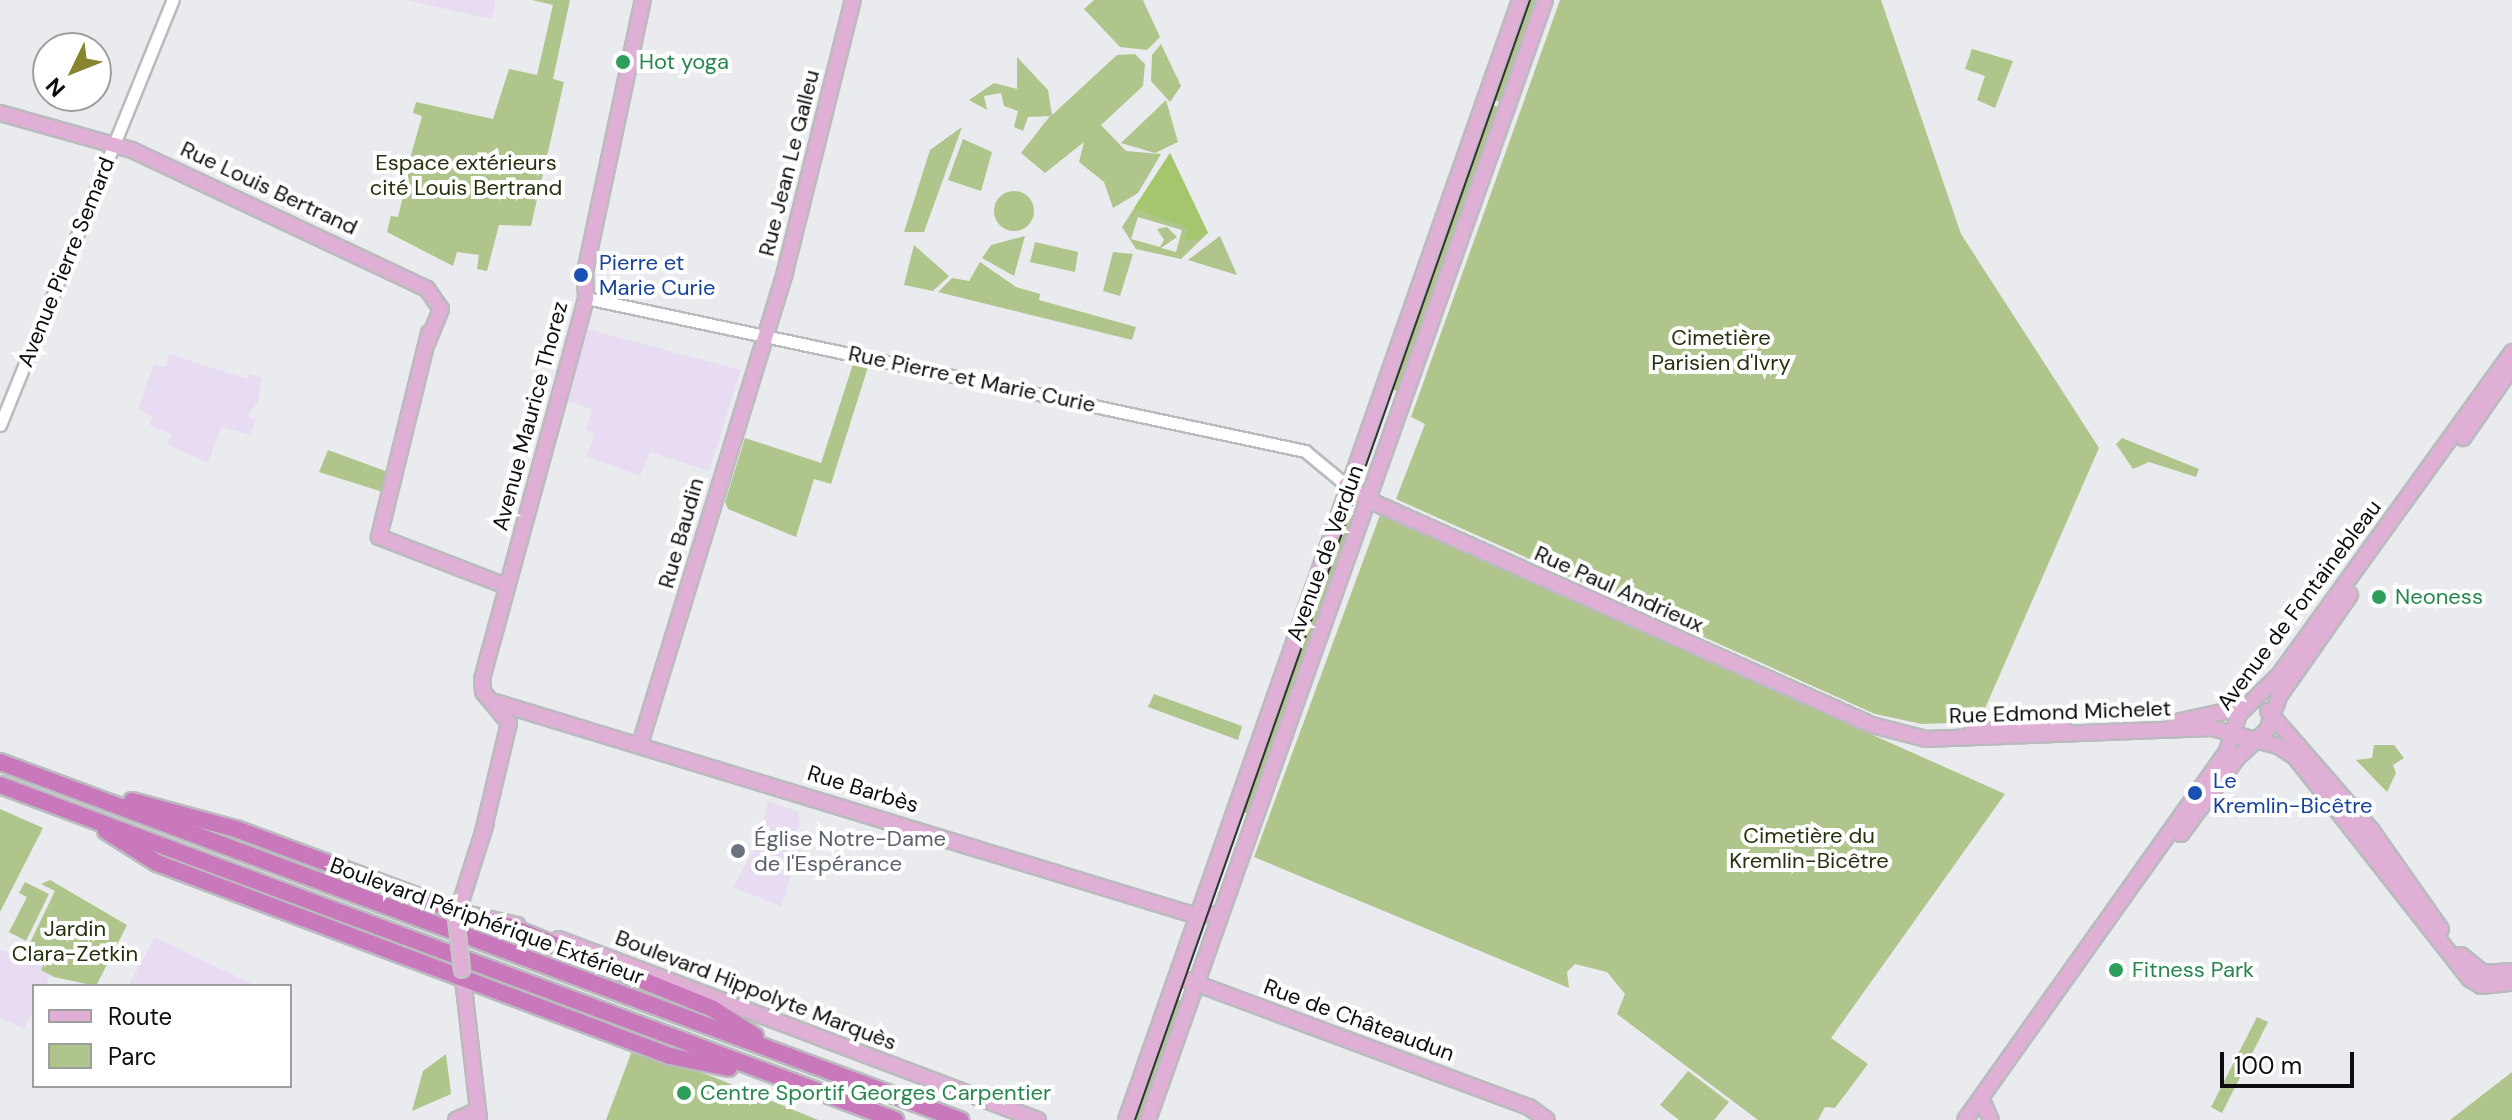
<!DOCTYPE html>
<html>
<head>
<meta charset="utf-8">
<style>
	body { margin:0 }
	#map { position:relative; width:2512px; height:1120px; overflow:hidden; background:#e9ebee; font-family:"DM Sans",sans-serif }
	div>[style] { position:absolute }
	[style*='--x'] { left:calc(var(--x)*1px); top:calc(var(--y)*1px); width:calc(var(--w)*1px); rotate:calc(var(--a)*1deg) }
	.education>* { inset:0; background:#e7dcf1 }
	.green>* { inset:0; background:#afc58c }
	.round { border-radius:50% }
	.forest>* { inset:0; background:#a6c66e }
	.roads { filter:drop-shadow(2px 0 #babbbe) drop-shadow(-2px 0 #babbbe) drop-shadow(0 2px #babbbe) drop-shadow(0 -2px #babbbe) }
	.minor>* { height:11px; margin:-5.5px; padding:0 5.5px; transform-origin:5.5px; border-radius:5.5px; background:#fff }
	.major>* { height:14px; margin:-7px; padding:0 7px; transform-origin:7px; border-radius:7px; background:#dfafd6 }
	.highway>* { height:16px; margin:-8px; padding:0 8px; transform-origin:8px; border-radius:8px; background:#c979bb }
	.tram>* { height:2px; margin:-1px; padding:0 1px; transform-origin:1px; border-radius:1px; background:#303132 }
	.bridges { filter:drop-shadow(2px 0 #c5c5c5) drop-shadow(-2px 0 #c5c5c5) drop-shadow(0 2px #c5c5c5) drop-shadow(0 -2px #c5c5c5) }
	.major-bridge>* { height:14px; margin:-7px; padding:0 7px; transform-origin:7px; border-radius:7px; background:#dfafd6 }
	.dots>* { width:22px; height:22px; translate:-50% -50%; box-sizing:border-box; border:4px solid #fff; border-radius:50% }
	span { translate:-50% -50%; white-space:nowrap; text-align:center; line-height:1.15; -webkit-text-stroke:8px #fff; paint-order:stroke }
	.leisure-label { font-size:22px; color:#27864d }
	.left { translate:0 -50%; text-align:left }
	.park-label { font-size:22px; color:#25320d }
	.street-label { font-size:22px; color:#0c0d0e }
	.transit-label { font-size:22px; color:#164399 }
	.worship-label { font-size:22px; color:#5b616d }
	.legend { position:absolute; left:32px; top:984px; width:260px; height:104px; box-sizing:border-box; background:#fff; border:2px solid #9e9e9f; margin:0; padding:10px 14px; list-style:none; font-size:24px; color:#0c0d0e }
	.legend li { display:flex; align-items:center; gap:16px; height:40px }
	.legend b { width:40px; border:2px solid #9e9e9f }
	.north { position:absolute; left:32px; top:32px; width:80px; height:80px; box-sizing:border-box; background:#fff; border:2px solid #9e9e9f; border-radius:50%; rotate:227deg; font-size:22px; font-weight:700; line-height:32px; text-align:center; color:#0c0d0e }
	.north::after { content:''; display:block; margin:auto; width:28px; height:36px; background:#86842d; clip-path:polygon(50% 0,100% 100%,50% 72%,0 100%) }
	.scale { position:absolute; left:2220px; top:1052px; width:134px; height:36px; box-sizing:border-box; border:4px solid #0c0d0e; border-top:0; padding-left:10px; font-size:24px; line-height:28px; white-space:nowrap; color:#0c0d0e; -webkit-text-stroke:6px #fff; paint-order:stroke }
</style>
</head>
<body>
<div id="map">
	<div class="education">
		<i style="clip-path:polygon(405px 0,496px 0,492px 19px)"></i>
		<i style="clip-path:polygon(587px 329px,741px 370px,709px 471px,650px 452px,640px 476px,587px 456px,595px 433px,586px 430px,592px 409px,568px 401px)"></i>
		<i style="clip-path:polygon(169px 354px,247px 379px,249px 374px,261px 378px,258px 402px,247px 416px,256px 420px,250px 435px,221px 427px,208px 463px,167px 444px,172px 435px,149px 425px,153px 417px,138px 409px,154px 364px,166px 367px)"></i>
		<i style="clip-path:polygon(768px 801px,798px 812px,800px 823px,793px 846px,800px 849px,781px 906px,733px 887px,758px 843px)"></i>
		<i style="clip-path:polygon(155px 938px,158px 939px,256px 986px,128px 986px)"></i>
		<i style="clip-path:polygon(0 950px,45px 963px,41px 970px,50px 975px,45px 986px,34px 986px,34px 1009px,24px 1029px,0 1018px)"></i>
	</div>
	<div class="green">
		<i style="clip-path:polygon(532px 0,570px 0,553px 79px,564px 82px,531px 226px,499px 225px,487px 271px,477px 269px,479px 255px,457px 252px,453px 266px,387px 232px,391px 216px,398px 217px,408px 175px,403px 165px,408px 166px,422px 116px,413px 113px,416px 102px,493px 119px,509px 69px,537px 75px,553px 5px)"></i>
		<i style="clip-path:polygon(1094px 0,1143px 0,1160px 37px,1147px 50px,1120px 47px,1084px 9px)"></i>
		<i style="clip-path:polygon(1524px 0,1543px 0,1506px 104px,1488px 98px)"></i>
		<i style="clip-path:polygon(1560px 0,1881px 0,1961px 234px,2099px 448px,1979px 722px,1922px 724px,1875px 714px,1396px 499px,1425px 424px,1411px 417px)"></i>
		<i style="clip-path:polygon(1161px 44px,1181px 86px,1170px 102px,1151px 81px,1152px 55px)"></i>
		<i style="clip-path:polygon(1972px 49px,2013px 61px,1995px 108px,1977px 100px,1985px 76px,1965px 69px)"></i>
		<i style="clip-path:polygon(1135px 54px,1145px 64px,1143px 86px,1101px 125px,1126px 151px,1161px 154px,1138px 193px,1113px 208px,1104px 182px,1079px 162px,1084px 142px,1045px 173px,1021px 153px,1050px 116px,1028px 117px,1023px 131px,1014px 127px,1018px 111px,1004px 106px,1001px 93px,984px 96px,987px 110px,969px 100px,994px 83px,1017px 89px,1017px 57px,1048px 90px,1052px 115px,1117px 55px)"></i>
		<i style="clip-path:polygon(1166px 100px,1178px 142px,1155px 153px,1121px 143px)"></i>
		<i style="clip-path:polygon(1487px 103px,1504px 109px,1403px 393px,1385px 387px)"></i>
		<i style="clip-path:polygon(962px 127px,924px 232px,904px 232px,930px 150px)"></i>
		<i style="clip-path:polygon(963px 139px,992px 152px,981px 191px,948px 180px)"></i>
		<i style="clip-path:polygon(evenodd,1170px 153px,1208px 233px,1181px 259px,1136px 249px,1122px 227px,1170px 153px,1138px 217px,1182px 230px,1176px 252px,1161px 248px,1177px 237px,1167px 227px,1157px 229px,1164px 240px,1160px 247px,1131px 239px,1138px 217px)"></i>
		<i class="round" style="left:994px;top:191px;width:40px;height:40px"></i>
		<i style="clip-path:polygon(1025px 236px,1014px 276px,982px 258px,991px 245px)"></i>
		<i style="clip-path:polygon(1220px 236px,1237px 275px,1188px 260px)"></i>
		<i style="clip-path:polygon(1035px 242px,1078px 252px,1075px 272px,1030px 262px)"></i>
		<i style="clip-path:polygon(914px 245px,949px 276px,933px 291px,904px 285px)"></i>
		<i style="clip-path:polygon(1113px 252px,1133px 254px,1120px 296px,1103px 291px)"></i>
		<i style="clip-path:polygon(980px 262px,1016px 287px,1040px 294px,1039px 300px,1136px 327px,1132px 340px,938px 292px,952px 278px,969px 281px)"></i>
		<i style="clip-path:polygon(853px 364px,868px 367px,831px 484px,814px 479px,796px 537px,728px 509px,725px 502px,745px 438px,821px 463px)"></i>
		<i style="clip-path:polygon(2122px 438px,2199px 469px,2196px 477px,2149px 462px,2133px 469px,2116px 444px)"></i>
		<i style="clip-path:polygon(328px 450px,388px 472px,383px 492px,319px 472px)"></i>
		<i style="clip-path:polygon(1340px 514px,1355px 520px,1253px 816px,1235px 809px)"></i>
		<i style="clip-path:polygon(1380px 515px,2005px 794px,1831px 1038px,1868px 1064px,1835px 1108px,1825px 1107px,1818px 1120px,1758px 1120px,1617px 1014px,1625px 994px,1607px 972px,1575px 964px,1567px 972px,1569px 988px,1254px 857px)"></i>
		<i style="clip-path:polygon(1154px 694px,1242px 726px,1238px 740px,1148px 707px)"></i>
		<i style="clip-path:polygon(2374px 745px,2394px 745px,2404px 758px,2393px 765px,2396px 773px,2387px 792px,2356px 760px,2372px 758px)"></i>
		<i style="clip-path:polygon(0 809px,43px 828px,0 912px)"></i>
		<i style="clip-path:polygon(50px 880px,127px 925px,96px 986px,54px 977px,41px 970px,44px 963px,25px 953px,55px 891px,41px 884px)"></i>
		<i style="clip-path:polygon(25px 882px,49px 894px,26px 941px,9px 932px,27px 897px,19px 893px)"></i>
		<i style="clip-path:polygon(1172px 997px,1185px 1002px,1145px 1120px,1130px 1120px)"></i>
		<i style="clip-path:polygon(2257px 1017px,2268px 1022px,2222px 1113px,2211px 1107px)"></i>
		<i style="clip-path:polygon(632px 1051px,711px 1076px,818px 1120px,606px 1120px)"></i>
		<i style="clip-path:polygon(446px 1054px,451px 1094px,412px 1111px,423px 1071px)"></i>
		<i style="clip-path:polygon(1688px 1071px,1729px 1102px,1714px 1120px,1679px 1120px,1660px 1105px)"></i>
		<i style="clip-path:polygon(2512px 1072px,2512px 1120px,2450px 1120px)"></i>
	</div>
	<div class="forest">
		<i style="clip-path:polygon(1170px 153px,1208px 233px,1197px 240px,1183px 240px,1189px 228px,1134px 208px)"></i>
	</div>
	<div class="roads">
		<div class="minor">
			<i style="--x:586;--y:298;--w:735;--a:12.01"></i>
			<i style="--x:1305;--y:451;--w:53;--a:39.7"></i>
			<i style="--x:0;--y:425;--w:459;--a:-67.9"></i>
		</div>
		<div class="major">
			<i style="--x:0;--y:113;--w:137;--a:15.7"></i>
			<i style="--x:132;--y:150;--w:326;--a:25.2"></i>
			<i style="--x:427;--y:289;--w:24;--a:55"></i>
			<i style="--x:441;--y:309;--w:35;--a:112"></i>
			<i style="--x:429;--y:333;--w:210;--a:103.8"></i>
			<i style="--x:379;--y:537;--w:136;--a:21.1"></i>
			<i style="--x:2463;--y:438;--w:79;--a:-55.3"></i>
			<i style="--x:1346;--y:485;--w:34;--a:32"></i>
			<i style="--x:1375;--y:503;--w:544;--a:24.07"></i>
			<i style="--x:1872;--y:725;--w:56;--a:14.5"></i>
			<i style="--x:1926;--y:739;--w:286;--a:-2.2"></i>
			<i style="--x:2212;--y:728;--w:68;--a:15.3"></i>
			<i style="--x:2278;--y:746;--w:20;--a:33"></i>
			<i style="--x:2295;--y:757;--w:283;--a:51.8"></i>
			<i style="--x:2470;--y:979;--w:13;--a:32"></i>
			<i style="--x:2481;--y:986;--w:31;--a:-6"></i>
			<i style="--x:495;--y:702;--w:731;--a:16.95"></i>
			<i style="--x:1194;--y:915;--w:25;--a:-2"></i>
			<i style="--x:2268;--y:711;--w:159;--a:49.1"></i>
			<i style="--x:2372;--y:831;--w:120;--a:54.9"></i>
			<i style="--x:2176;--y:722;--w:71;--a:-12.3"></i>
			<i style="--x:1972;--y:731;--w:91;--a:-2.5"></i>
			<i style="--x:640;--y:744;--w:494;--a:-72.9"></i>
			<i style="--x:785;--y:272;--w:280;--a:-76"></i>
			<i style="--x:483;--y:832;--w:112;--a:-76.6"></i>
			<i style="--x:509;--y:723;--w:40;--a:-130"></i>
			<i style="--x:483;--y:692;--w:13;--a:-94"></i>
			<i style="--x:482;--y:679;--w:395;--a:-74.7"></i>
			<i style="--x:586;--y:298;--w:26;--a:-92"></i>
			<i style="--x:585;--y:272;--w:278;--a:-78"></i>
			<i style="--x:2181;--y:834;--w:94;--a:-53.6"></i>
			<i style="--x:2237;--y:758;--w:41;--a:-43"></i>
			<i style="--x:2267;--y:730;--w:37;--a:-70"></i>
			<i style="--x:2280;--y:695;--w:122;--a:-55"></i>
			<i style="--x:456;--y:911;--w:63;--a:12.9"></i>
			<i style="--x:456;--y:917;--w:99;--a:-72.3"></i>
			<i style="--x:559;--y:939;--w:512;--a:20.7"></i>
			<i style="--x:2461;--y:955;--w:28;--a:39"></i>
			<i style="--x:2483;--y:973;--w:29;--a:-4"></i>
			<i style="--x:462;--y:970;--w:151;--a:83.5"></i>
			<i style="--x:1187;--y:980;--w:365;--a:20.4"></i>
			<i style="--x:1529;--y:1107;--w:22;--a:36"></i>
			<i style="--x:1981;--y:1098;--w:24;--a:66"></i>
			<i style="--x:456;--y:1120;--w:24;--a:-24"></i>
			<i style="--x:1126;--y:1120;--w:1187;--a:-70.62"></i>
			<i style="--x:1148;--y:1120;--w:1188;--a:-70.48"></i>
			<i style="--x:1965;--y:1120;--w:453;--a:-54.6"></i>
			<i style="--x:2227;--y:751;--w:39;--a:-72"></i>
			<i style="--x:2239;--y:714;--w:57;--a:-44.3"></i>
			<i style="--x:2280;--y:674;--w:397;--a:-54.2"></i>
		</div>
		<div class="highway">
			<i style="--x:0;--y:762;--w:1025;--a:20.45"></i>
			<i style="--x:0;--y:785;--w:956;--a:20.52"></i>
			<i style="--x:132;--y:801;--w:108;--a:15.1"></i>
			<i style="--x:236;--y:829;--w:235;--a:20.4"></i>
			<i style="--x:106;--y:831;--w:60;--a:32.1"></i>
			<i style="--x:157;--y:863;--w:548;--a:20.62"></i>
			<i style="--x:670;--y:1056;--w:60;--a:11.5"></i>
			<i style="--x:508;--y:926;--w:221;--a:22"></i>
			<i style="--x:713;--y:1009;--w:50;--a:32.7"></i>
		</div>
	</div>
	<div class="tram">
		<i style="--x:1135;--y:1120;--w:1188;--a:-70.57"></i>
	</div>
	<div class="bridges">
		<div class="major-bridge">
			<i style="--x:456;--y:918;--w:52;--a:83.4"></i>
		</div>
	</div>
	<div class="dots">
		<i style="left:623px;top:62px;background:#2e9e5b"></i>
		<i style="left:581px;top:275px;background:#1a4fb4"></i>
		<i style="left:2379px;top:597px;background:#2e9e5b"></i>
		<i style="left:2195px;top:793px;background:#1a4fb4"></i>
		<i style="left:738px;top:851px;background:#6b7280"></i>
		<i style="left:2116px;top:970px;background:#2e9e5b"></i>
		<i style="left:684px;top:1093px;background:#2e9e5b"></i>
	</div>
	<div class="leisure-label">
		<span class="left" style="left:639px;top:62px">Hot yoga</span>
		<span class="left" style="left:2395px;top:597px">Neoness</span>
		<span class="left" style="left:2132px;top:970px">Fitness Park</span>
		<span class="left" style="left:700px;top:1093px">Centre Sportif Georges Carpentier</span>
	</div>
	<div class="park-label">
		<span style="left:466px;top:175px">Espace extérieurs<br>cité Louis Bertrand</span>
		<span style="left:1721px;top:350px">Cimetière<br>Parisien d'Ivry</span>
		<span style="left:1809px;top:848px">Cimetière du<br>Kremlin-Bicêtre</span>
		<span style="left:75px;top:941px">Jardin<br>Clara-Zetkin</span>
	</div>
	<div class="street-label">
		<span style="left:789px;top:163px;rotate:-76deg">Rue Jean Le Galleu</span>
		<span style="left:269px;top:188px;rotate:25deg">Rue Louis Bertrand</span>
		<span style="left:66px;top:262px;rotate:-68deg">Avenue Pierre Semard</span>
		<span style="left:972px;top:379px;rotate:12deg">Rue Pierre et Marie Curie</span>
		<span style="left:530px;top:416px;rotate:-75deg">Avenue Maurice Thorez</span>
		<span style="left:681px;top:533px;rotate:-74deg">Rue Baudin</span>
		<span style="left:1325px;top:553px;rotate:-70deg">Avenue de Verdun</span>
		<span style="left:1619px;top:589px;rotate:24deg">Rue Paul Andrieux</span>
		<span style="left:2299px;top:605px;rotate:-53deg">Avenue de Fontainebleau</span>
		<span style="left:2060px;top:712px;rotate:-2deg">Rue Edmond Michelet</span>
		<span style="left:863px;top:789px;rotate:17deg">Rue Barbès</span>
		<span style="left:487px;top:921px;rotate:20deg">Boulevard Périphérique Extérieur</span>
		<span style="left:756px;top:990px;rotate:21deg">Boulevard Hippolyte Marquès</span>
		<span style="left:1359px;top:1020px;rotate:20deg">Rue de Châteaudun</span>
	</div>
	<div class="transit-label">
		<span class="left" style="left:599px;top:275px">Pierre et<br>Marie Curie</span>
		<span class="left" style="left:2213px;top:793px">Le<br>Kremlin-Bicêtre</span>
	</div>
	<div class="worship-label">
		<span class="left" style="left:754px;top:851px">Église Notre-Dame<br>de l'Espérance</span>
	</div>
	<ul class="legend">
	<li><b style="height:10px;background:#dfafd6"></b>Route</li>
	<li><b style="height:22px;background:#afc58c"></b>Parc</li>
	</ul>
	<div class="north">N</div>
	<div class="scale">100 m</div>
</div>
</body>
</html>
